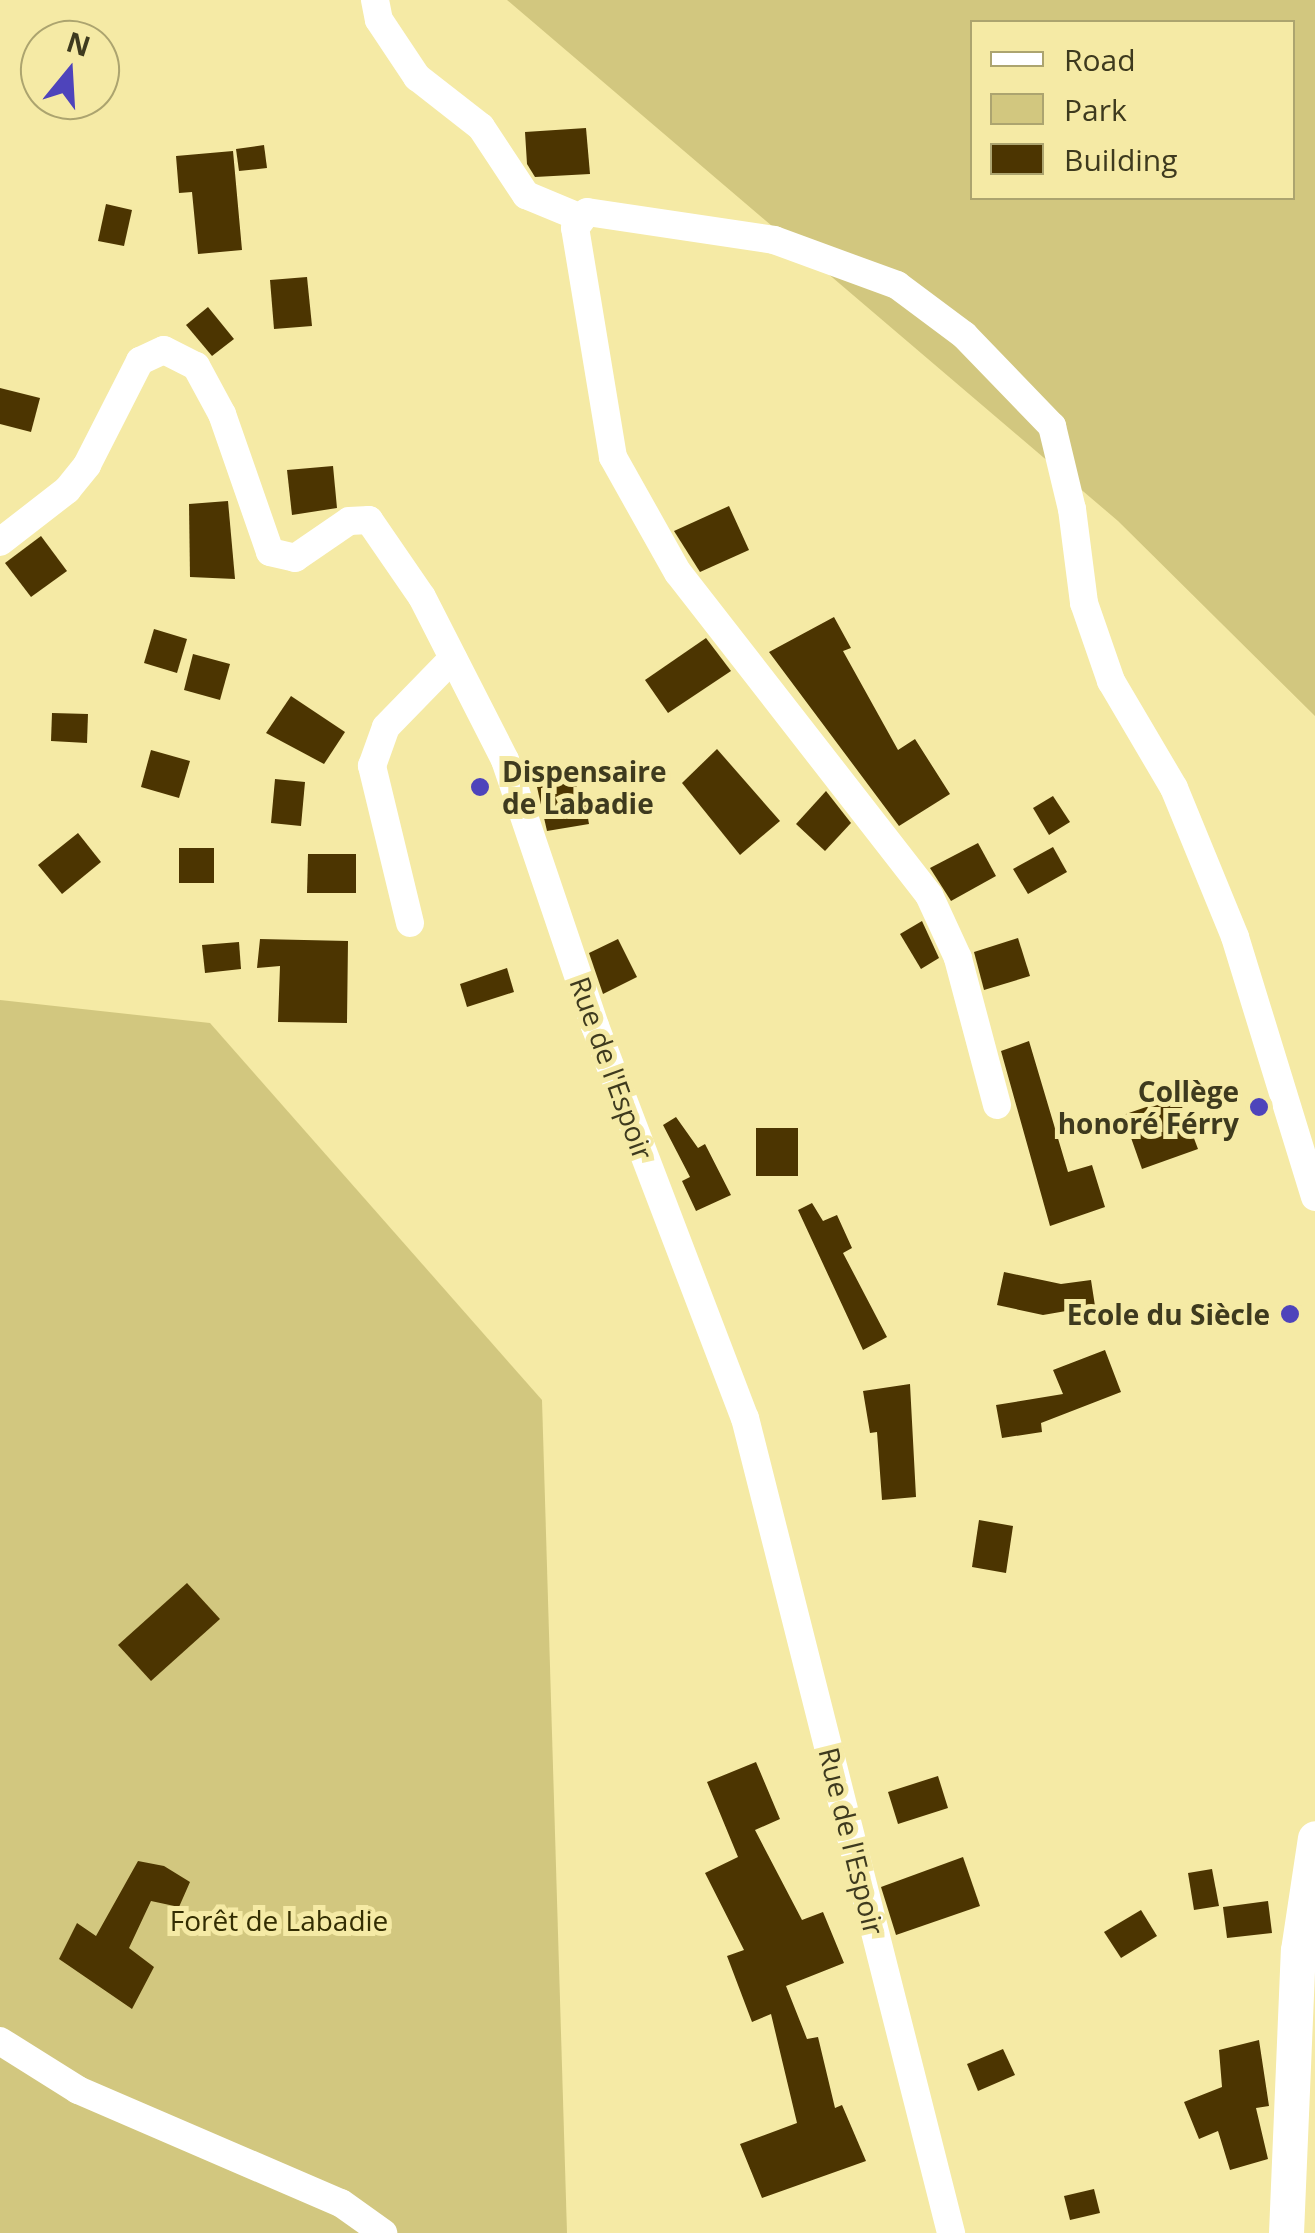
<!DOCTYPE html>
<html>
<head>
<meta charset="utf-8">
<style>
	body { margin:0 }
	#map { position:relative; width:1315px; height:2233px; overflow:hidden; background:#f5eaa5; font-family:"Open Sans",sans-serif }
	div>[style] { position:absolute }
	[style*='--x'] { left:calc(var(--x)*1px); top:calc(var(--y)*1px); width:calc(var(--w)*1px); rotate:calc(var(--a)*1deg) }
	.green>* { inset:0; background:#d2c77f }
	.building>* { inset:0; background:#4c3501 }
	.minor>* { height:28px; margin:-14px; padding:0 14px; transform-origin:14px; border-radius:14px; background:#fff }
	.tertiary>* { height:35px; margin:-17.5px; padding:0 17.5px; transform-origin:17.5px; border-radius:17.5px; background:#fff }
	.dots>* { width:28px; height:28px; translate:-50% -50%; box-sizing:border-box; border:5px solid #f5eaa5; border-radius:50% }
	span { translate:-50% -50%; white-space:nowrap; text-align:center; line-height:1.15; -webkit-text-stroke:10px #f5eaa5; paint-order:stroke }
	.poi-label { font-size:28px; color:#3e3a1e; font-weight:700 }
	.left { translate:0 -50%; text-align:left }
	.right { translate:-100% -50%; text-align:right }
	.street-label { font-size:28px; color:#3e3a1e }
	.park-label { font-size:28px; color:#332d02 }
	.legend { position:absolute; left:970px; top:20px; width:325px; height:180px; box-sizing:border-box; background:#f5eaa5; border:2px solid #aca46f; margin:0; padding:12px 18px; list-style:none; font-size:30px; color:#3e3a1e }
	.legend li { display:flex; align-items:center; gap:20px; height:50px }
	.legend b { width:50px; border:2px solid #aca46f }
	.north { position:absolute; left:20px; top:20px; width:100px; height:100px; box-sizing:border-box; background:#f5eaa5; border:2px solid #aca46f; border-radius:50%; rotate:18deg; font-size:28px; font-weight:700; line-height:40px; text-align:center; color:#3e3a1e }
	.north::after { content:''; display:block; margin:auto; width:35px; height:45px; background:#4e44bb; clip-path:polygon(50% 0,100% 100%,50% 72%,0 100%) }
</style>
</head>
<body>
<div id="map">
	<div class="green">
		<i style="clip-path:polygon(evenodd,507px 0,1315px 0,1315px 716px,1118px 521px,507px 0,972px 22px,1292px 22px,1292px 198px,972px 198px,972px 22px)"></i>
		<i style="clip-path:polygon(0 1000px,210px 1023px,542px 1400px,567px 2233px,0 2233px)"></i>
	</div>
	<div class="building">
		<i style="clip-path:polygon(586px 128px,590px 174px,535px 177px,527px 164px,525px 132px)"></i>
		<i style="clip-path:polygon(264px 145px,267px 168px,239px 171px,236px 149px)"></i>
		<i style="clip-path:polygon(233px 151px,242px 250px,198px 254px,192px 192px,179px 193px,176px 156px)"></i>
		<i style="clip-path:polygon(106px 204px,132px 210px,124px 246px,98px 241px)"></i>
		<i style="clip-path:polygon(307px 277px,312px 326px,274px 329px,270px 280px)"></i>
		<i style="clip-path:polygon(208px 307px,234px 339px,212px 356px,186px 325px)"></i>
		<i style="clip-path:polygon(0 388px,40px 398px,31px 432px,0 424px)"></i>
		<i style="clip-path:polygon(333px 466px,337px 508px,292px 515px,287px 470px)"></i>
		<i style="clip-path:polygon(228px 501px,235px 579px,190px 577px,189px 504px)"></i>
		<i style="clip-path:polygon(729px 506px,749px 550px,700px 572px,674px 531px)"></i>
		<i style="clip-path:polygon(41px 536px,67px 571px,31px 597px,5px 563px)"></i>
		<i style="clip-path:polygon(834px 617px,851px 648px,843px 651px,898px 750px,915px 739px,950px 794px,899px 826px,769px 652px)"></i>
		<i style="clip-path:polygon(154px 629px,187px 639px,177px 673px,144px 663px)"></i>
		<i style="clip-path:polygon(706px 638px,731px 671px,668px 713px,645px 680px)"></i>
		<i style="clip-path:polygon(193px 654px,230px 664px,220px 700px,184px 690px)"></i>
		<i style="clip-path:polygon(291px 696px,345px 732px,324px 764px,266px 733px)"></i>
		<i style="clip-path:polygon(52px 713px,88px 714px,87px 743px,51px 741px)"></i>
		<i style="clip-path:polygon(717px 749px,780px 821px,740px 855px,682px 783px)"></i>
		<i style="clip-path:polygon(151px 750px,190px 761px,179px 798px,141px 787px)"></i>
		<i style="clip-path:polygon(275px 779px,305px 782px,301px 826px,271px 823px)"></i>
		<i style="clip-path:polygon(581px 779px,589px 824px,547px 831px,537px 787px)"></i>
		<i style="clip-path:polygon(826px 791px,851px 823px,825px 851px,796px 824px)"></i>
		<i style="clip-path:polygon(1053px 796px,1070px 822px,1049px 835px,1033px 808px)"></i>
		<i style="clip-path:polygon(78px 833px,101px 862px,62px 894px,38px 865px)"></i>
		<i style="clip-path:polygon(978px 843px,996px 876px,951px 901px,930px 868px)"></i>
		<i style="clip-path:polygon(1053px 847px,1067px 872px,1028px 894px,1013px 869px)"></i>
		<i style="clip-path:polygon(179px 848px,214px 848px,214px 883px,179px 883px)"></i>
		<i style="clip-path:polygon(308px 854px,356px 854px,356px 893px,307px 893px)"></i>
		<i style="clip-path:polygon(922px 921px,939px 958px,921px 969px,900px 934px)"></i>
		<i style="clip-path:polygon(1018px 938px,1030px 976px,984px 990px,974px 952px)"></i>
		<i style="clip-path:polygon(260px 939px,348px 941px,347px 1023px,278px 1022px,280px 966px,257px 968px)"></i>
		<i style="clip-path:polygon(618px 939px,637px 977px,603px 994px,589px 953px)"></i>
		<i style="clip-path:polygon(239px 942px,241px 969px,205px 973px,202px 945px)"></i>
		<i style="clip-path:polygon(507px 968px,514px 992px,467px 1007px,460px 984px)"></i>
		<i style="clip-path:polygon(1029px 1041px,1068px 1172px,1092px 1165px,1105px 1207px,1050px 1226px,1001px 1051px)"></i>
		<i style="clip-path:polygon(1178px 1096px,1198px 1149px,1142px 1169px,1123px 1115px)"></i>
		<i style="clip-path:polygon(676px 1117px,698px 1148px,705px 1144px,731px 1195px,696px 1211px,682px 1181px,690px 1177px,663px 1125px)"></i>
		<i style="clip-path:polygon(756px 1128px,798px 1128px,798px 1176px,756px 1176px)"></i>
		<i style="clip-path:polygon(812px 1203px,823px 1221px,837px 1215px,852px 1248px,843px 1253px,887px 1337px,863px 1350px,798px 1210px)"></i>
		<i style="clip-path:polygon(1004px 1272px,1061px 1284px,1091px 1280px,1095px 1306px,1043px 1315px,997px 1305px)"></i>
		<i style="clip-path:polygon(1105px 1350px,1121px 1392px,1041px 1423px,1042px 1432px,1002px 1438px,996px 1405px,1063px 1394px,1053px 1370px)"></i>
		<i style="clip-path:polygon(910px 1384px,916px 1497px,882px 1500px,877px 1432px,870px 1433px,863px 1391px)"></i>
		<i style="clip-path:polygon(979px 1520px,1013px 1526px,1006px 1573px,972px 1567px)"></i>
		<i style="clip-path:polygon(187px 1583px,220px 1619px,151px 1681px,118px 1645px)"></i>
		<i style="clip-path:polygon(756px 1762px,780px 1819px,755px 1830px,802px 1920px,823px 1912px,844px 1963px,786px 1986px,807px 2039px,818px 2037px,835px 2108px,842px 2105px,866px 2161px,762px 2198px,740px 2144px,797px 2123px,771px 2014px,752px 2022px,727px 1956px,744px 1950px,705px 1873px,738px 1857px,707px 1782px)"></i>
		<i style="clip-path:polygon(938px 1776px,948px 1808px,898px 1824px,888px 1792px)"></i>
		<i style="clip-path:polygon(963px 1857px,980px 1906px,896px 1935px,881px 1887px)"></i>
		<i style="clip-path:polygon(138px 1861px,164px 1866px,190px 1882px,179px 1907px,151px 1901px,129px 1948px,154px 1967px,132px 2009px,59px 1959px,77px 1923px,96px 1936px)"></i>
		<i style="clip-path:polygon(1212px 1869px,1219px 1906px,1194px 1910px,1188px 1873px)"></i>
		<i style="clip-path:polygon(1268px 1901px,1272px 1933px,1227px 1938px,1223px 1907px)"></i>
		<i style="clip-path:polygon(1141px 1910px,1157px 1936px,1121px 1958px,1104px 1932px)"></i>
		<i style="clip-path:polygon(1259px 2040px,1269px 2106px,1256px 2108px,1268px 2159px,1230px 2170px,1218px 2131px,1199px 2139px,1184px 2102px,1222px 2087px,1219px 2050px)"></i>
		<i style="clip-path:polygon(1003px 2049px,1015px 2075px,978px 2091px,967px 2064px)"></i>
		<i style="clip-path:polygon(1094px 2189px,1100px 2213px,1070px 2220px,1064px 2196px)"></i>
	</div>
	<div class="minor">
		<i style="--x:375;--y:0;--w:20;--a:79"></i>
		<i style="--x:379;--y:20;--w:69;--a:56.3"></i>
		<i style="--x:417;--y:77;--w:81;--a:38"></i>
		<i style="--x:481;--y:127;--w:82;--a:56.5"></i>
		<i style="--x:526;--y:195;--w:57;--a:22.5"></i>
		<i style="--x:0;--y:542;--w:85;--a:-37.8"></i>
		<i style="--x:67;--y:490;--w:32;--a:-51"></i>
		<i style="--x:87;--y:465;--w:117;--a:-63"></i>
		<i style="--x:140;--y:361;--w:26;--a:-25"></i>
		<i style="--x:164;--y:350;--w:36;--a:27"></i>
		<i style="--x:196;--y:366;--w:55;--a:61.6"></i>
		<i style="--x:222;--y:414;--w:146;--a:70.8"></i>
		<i style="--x:270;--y:552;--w:26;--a:13"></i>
		<i style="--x:295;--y:558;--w:65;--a:-34.4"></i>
		<i style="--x:349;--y:521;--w:20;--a:-3"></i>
		<i style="--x:369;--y:520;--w:93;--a:55.5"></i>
		<i style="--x:422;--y:597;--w:183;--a:63"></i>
		<i style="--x:505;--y:760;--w:281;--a:71.3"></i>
		<i style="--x:595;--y:1026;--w:420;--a:69.1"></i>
		<i style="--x:745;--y:1418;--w:841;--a:75.81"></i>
		<i style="--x:410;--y:923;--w:162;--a:-103.6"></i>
		<i style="--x:372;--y:766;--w:41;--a:-70.3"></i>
		<i style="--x:386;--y:727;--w:96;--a:-45.8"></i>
		<i style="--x:997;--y:1105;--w:152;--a:-104.9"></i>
		<i style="--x:958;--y:958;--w:69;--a:-114.7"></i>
		<i style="--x:929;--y:895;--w:408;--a:-127.9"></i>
		<i style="--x:678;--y:573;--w:133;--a:-119.3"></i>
		<i style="--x:613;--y:457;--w:232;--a:-99.4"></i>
		<i style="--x:575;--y:228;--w:20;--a:-53"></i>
		<i style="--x:587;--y:212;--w:189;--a:8.5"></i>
		<i style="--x:774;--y:240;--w:131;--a:20.1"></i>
		<i style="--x:897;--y:285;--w:84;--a:36.7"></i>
		<i style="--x:964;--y:335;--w:127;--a:46"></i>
		<i style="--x:1052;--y:426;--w:85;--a:76.5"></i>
		<i style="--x:1072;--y:509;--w:95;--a:82.7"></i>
		<i style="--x:1084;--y:603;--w:83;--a:70.9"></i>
		<i style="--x:1111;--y:681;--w:124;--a:59.5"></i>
		<i style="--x:1174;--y:788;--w:161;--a:67.7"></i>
		<i style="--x:1235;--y:937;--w:272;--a:72.9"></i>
		<i style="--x:0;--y:2041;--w:92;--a:32.1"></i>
		<i style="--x:78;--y:2090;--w:286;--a:23.3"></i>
		<i style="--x:341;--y:2203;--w:52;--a:35.5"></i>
	</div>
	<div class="tertiary">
		<i style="--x:1286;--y:2233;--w:283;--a:-87.6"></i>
		<i style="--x:1298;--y:1950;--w:113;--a:-81.4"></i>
	</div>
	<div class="dots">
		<i style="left:480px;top:787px;background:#4e44bb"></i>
		<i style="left:1259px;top:1107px;background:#4e44bb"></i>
		<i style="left:1290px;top:1314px;background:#4e44bb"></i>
	</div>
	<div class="poi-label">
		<span class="left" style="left:502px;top:787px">Dispensaire<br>de Labadie</span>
		<span class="right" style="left:1239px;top:1107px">Collège<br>honoré Férry</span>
		<span class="right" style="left:1270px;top:1314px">Ecole du Siècle</span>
	</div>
	<div class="street-label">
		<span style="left:612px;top:1068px;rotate:70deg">Rue de l'Espoir</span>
		<span style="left:852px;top:1841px;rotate:76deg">Rue de l'Espoir</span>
	</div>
	<div class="park-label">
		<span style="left:279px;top:1920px">Forêt de Labadie</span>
	</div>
	<ul class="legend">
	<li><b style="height:12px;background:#fff"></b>Road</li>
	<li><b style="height:28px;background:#d2c77f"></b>Park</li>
	<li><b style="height:28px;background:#4c3501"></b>Building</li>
	</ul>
	<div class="north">N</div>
</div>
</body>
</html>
